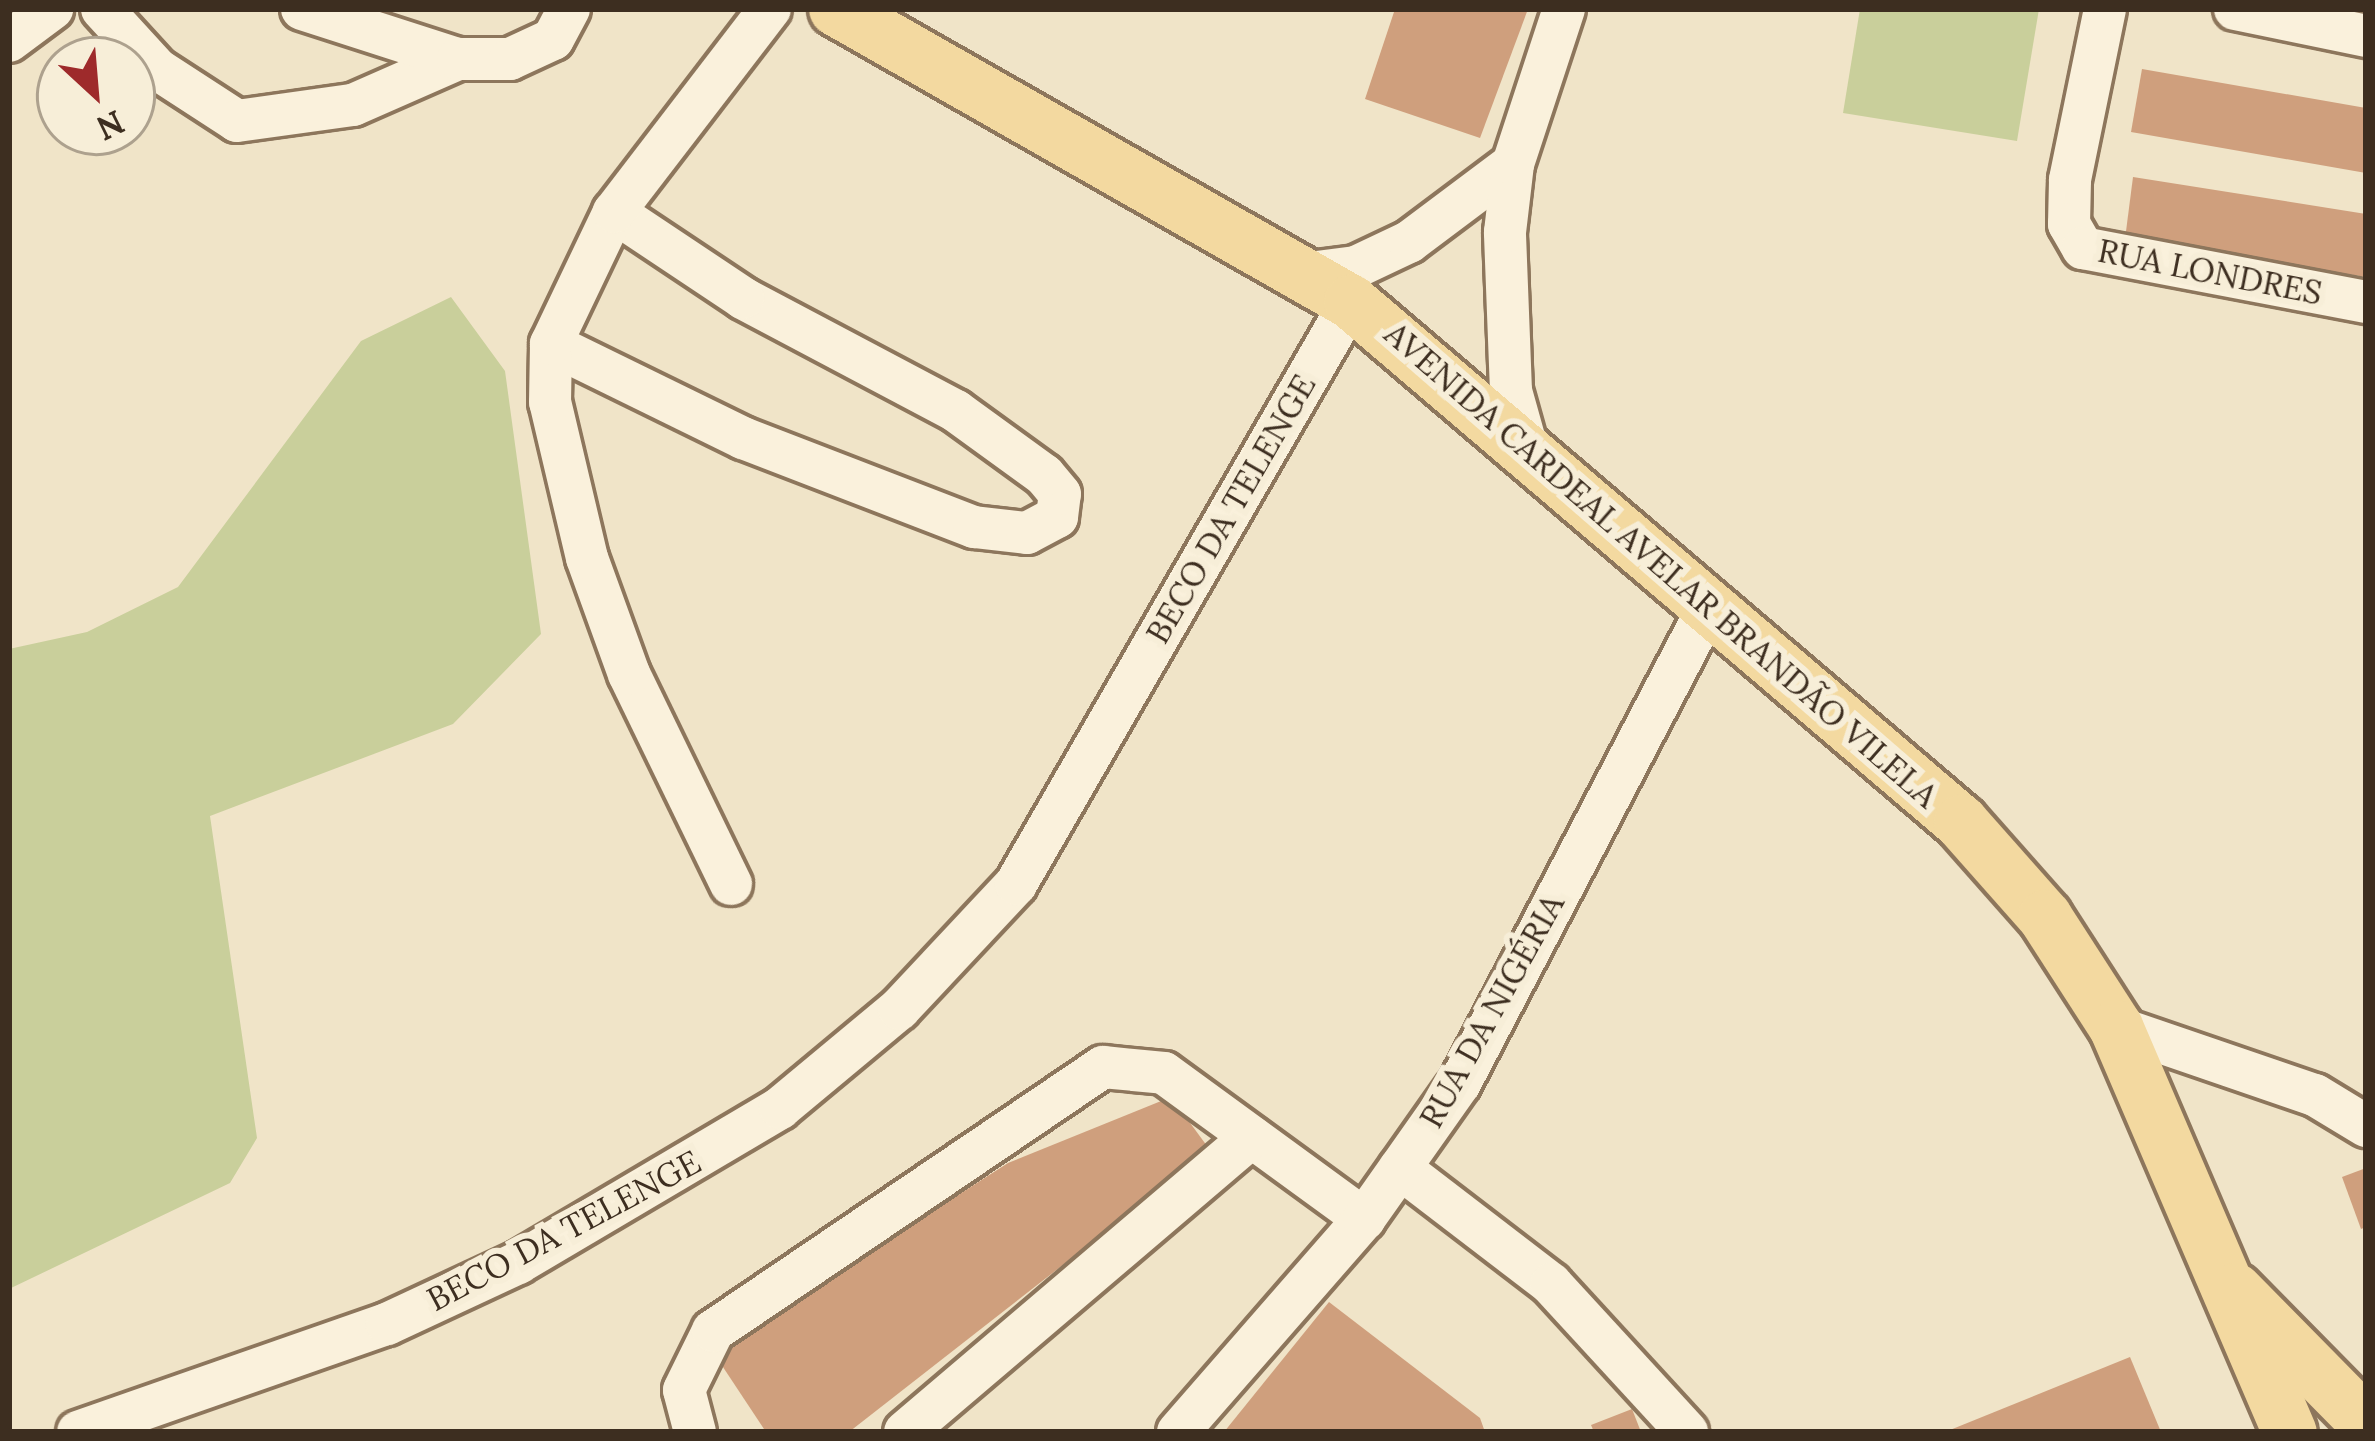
<!DOCTYPE html>
<html>
<head>
<meta charset="utf-8">
<style>
	body { margin:0 }
	#map { position:relative; width:2375px; height:1441px; overflow:hidden; background:#f0e4c8; font-family:Lora,serif }
	div>[style] { position:absolute }
	[style*='--x'] { left:calc(var(--x)*1px); top:calc(var(--y)*1px); width:calc(var(--w)*1px); rotate:calc(var(--a)*1deg) }
	.green>* { inset:0; background:#c9cf9b }
	.building>* { inset:0; background:#cf9f7d }
	.roads { filter:drop-shadow(3px 0 #8d765c) drop-shadow(-3px 0 #8d765c) drop-shadow(0 3px #8d765c) drop-shadow(0 -3px #8d765c) }
	.minor>* { height:42px; margin:-21px; padding:0 21px; transform-origin:21px; border-radius:21px; background:#faf1dc }
	.major>* { height:54px; margin:-27px; padding:0 27px; transform-origin:27px; border-radius:27px; background:#f3d9a0 }
	span { translate:-50% -50%; white-space:nowrap; text-align:center; line-height:1.15; -webkit-text-stroke:12px #f7eed8; paint-order:stroke }
	.street-label { font-size:33px; color:#3d2e20 }
	.frame { position:absolute; inset:0; border:12px solid #3d2e20; pointer-events:none }
	.north { position:absolute; left:36px; top:36px; width:120px; height:120px; box-sizing:border-box; background:#f7eed8; border:3px solid #ada18e; border-radius:50%; rotate:154deg; font-size:33px; font-weight:700; line-height:48px; text-align:center; color:#3d2e20 }
	.north::after { content:''; display:block; margin:auto; width:42px; height:54px; background:#9e2a2b; clip-path:polygon(50% 0,100% 100%,50% 72%,0 100%) }
</style>
</head>
<body>
<div id="map">
	<div class="green">
		<i style="clip-path:polygon(1860px 9px,2039px 9px,2017px 141px,1843px 113px)"></i>
		<i style="clip-path:polygon(451px 297px,505px 371px,541px 634px,453px 724px,210px 816px,257px 1138px,230px 1183px,9px 1289px,9px 649px,87px 632px,178px 587px,361px 341px)"></i>
	</div>
	<div class="building">
		<i style="clip-path:polygon(1395px 9px,1528px 9px,1480px 138px,1365px 99px)"></i>
		<i style="clip-path:polygon(2142px 69px,2366px 108px,2366px 173px,2131px 132px)"></i>
		<i style="clip-path:polygon(2133px 177px,2366px 214px,2366px 277px,2125px 239px)"></i>
		<i style="clip-path:polygon(1171px 1097px,1210px 1150px,849px 1432px,766px 1432px,713px 1352px,1008px 1163px)"></i>
		<i style="clip-path:polygon(2366px 1168px,2366px 1227px,2361px 1229px,2342px 1177px)"></i>
		<i style="clip-path:polygon(1329px 1302px,1480px 1418px,1485px 1432px,1224px 1432px)"></i>
		<i style="clip-path:polygon(2130px 1357px,2161px 1432px,1945px 1432px)"></i>
		<i style="clip-path:polygon(1632px 1409px,1641px 1432px,1594px 1432px,1591px 1425px)"></i>
	</div>
	<div class="roads">
		<div class="minor">
			<i style="--x:102;--y:9;--w:81;--a:47.5"></i>
			<i style="--x:157;--y:69;--w:95;--a:33"></i>
			<i style="--x:237;--y:121;--w:117;--a:-7.9"></i>
			<i style="--x:353;--y:105;--w:115;--a:-23.7"></i>
			<i style="--x:302;--y:9;--w:164;--a:17.8"></i>
			<i style="--x:458;--y:59;--w:52;--a:0"></i>
			<i style="--x:510;--y:59;--w:47;--a:-24.9"></i>
			<i style="--x:553;--y:39;--w:34;--a:-62"></i>
			<i style="--x:2105;--y:9;--w:175;--a:101.6"></i>
			<i style="--x:2070;--y:180;--w:44;--a:91.3"></i>
			<i style="--x:2069;--y:224;--w:28;--a:60"></i>
			<i style="--x:2083;--y:248;--w:288;--a:10.8"></i>
			<i style="--x:2235;--y:9;--w:134;--a:11.6"></i>
			<i style="--x:9;--y:41;--w:54;--a:-36.7"></i>
			<i style="--x:1309;--y:273;--w:47;--a:-7.3"></i>
			<i style="--x:1356;--y:267;--w:59;--a:-25.3"></i>
			<i style="--x:1409;--y:242;--w:130;--a:-36.9"></i>
			<i style="--x:551;--y:344;--w:214;--a:26.1"></i>
			<i style="--x:743;--y:438;--w:248;--a:21.1"></i>
			<i style="--x:974;--y:527;--w:53;--a:6.5"></i>
			<i style="--x:1027;--y:533;--w:34;--a:-28"></i>
			<i style="--x:1057;--y:517;--w:23;--a:-83"></i>
			<i style="--x:1060;--y:494;--w:25;--a:-130"></i>
			<i style="--x:1044;--y:475;--w:109;--a:-144"></i>
			<i style="--x:956;--y:411;--w:241;--a:-152.1"></i>
			<i style="--x:743;--y:298;--w:155;--a:-146.3"></i>
			<i style="--x:1525;--y:441;--w:52;--a:-105.6"></i>
			<i style="--x:1511;--y:391;--w:159;--a:-92.2"></i>
			<i style="--x:1505;--y:232;--w:68;--a:-83.3"></i>
			<i style="--x:1513;--y:164;--w:163;--a:-71.8"></i>
			<i style="--x:731;--y:884;--w:233;--a:-115.9"></i>
			<i style="--x:629;--y:674;--w:123;--a:-109.9"></i>
			<i style="--x:587;--y:558;--w:160;--a:-103.3"></i>
			<i style="--x:550;--y:402;--w:58;--a:-89"></i>
			<i style="--x:551;--y:344;--w:146;--a:-64.5"></i>
			<i style="--x:614;--y:212;--w:256;--a:-52.5"></i>
			<i style="--x:2116;--y:1027;--w:210;--a:18.9"></i>
			<i style="--x:2315;--y:1095;--w:60;--a:31.3"></i>
			<i style="--x:1400;--y:1168;--w:190;--a:37.5"></i>
			<i style="--x:1551;--y:1284;--w:201;--a:47.4"></i>
			<i style="--x:78;--y:1432;--w:327;--a:-19.3"></i>
			<i style="--x:387;--y:1324;--w:145;--a:-25"></i>
			<i style="--x:518;--y:1263;--w:304;--a:-30.6"></i>
			<i style="--x:780;--y:1108;--w:155;--a:-39.8"></i>
			<i style="--x:899;--y:1009;--w:171;--a:-46.9"></i>
			<i style="--x:1016;--y:884;--w:672;--a:-60.08"></i>
			<i style="--x:695;--y:1432;--w:43;--a:-104.7"></i>
			<i style="--x:684;--y:1390;--w:66;--a:-63.8"></i>
			<i style="--x:713;--y:1331;--w:471;--a:-34.1"></i>
			<i style="--x:1103;--y:1067;--w:61;--a:5.6"></i>
			<i style="--x:1164;--y:1073;--w:248;--a:36.1"></i>
			<i style="--x:905;--y:1432;--w:455;--a:-40.4"></i>
			<i style="--x:1178;--y:1432;--w:283;--a:-48.9"></i>
			<i style="--x:1364;--y:1219;--w:166;--a:-54.8"></i>
			<i style="--x:1460;--y:1083;--w:534;--a:-62.43"></i>
		</div>
		<div class="major">
			<i style="--x:836;--y:9;--w:593;--a:29.64"></i>
			<i style="--x:1351;--y:302;--w:802;--a:40.45"></i>
			<i style="--x:1961;--y:822;--w:127;--a:48.5"></i>
			<i style="--x:2045;--y:917;--w:131;--a:57.2"></i>
			<i style="--x:2116;--y:1027;--w:441;--a:66.8"></i>
			<i style="--x:2235;--y:1290;--w:187;--a:45.4"></i>
		</div>
	</div>
	<div class="street-label">
		<span style="left:2210px;top:272px;rotate:11deg">RUA LONDRES</span>
		<span style="left:1231px;top:509px;rotate:-60deg">BECO DA TELENGE</span>
		<span style="left:1661px;top:565px;rotate:41deg">AVENIDA CARDEAL AVELAR BRANDÃO VILELA</span>
		<span style="left:1492px;top:1011px;rotate:-61deg">RUA DA NIGÉRIA</span>
		<span style="left:564px;top:1231px;rotate:-28deg">BECO DA TELENGE</span>
	</div>
	<div class="frame"></div>
	<div class="north">N</div>
</div>
</body>
</html>
